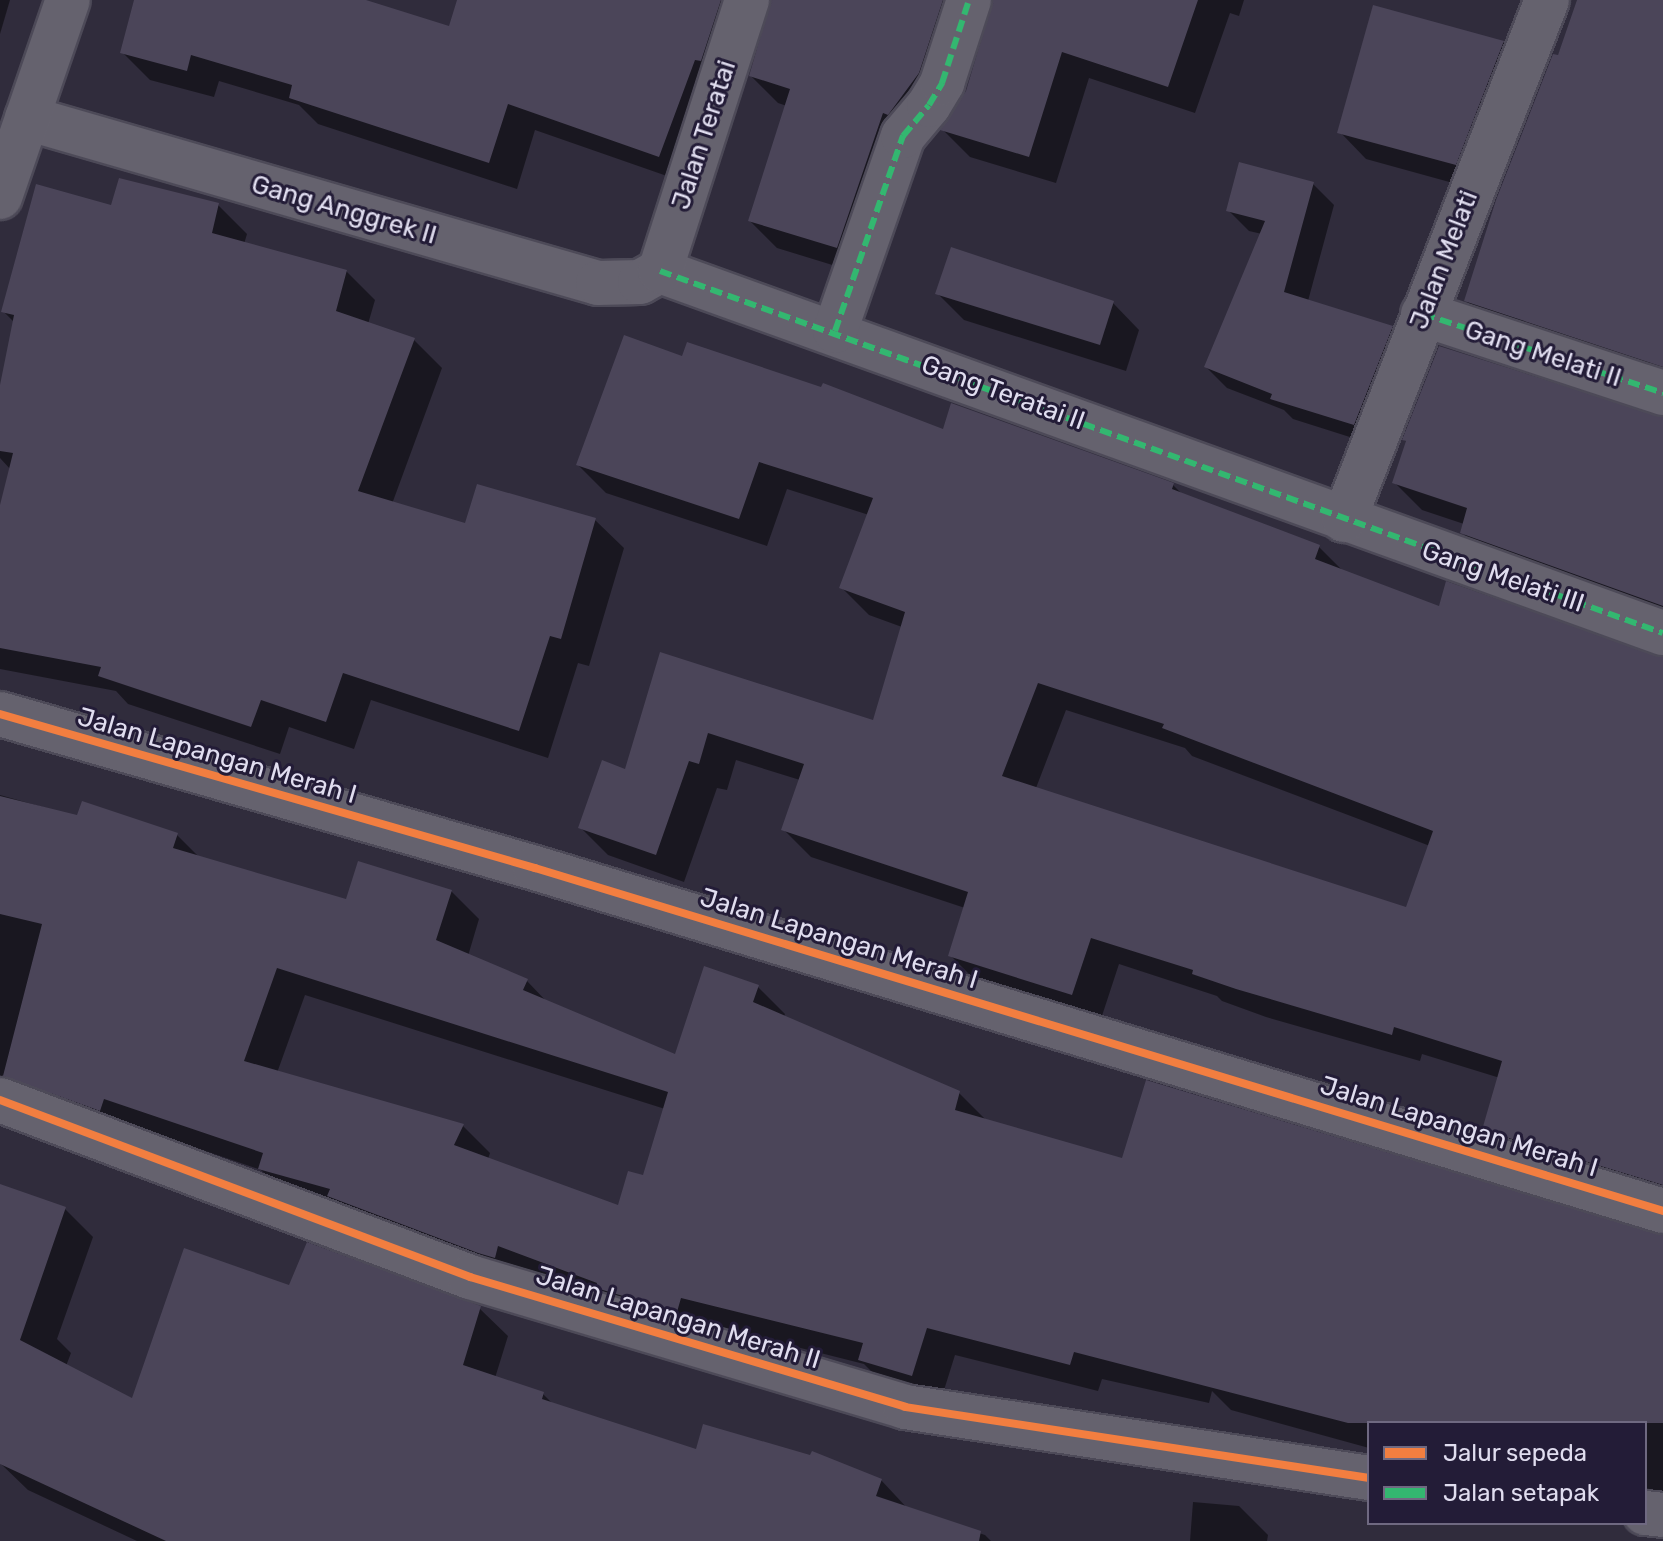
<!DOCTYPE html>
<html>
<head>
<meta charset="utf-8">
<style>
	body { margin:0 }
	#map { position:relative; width:1663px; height:1541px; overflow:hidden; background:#302c3c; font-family:Rubik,sans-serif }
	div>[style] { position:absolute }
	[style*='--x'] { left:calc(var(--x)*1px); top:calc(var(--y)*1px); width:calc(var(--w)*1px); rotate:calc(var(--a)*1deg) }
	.shadow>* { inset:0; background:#0007 }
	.building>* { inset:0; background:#4b4559 }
	.roads { filter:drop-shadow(2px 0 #4d4a58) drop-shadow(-2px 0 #4d4a58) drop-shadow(0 2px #4d4a58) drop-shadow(0 -2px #4d4a58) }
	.minor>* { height:44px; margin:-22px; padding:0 22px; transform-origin:22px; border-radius:22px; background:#65626e }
	.quiet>* { height:6px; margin-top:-3px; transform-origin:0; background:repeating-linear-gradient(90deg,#33b770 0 12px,transparent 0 18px) }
	.cycleway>* { height:8px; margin:-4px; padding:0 4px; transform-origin:4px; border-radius:4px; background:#f27e40 }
	span { translate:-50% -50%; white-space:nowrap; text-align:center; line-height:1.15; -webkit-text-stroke:6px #231c37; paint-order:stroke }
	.street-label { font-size:26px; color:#e0ddef }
	.legend { position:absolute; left:1367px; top:1421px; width:280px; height:104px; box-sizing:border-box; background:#231c37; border:2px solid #6f6981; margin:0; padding:10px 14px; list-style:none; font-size:24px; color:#e0ddef }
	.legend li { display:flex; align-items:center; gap:16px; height:40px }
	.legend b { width:40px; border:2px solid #6f6981 }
</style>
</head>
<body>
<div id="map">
	<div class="shadow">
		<i style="clip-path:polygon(0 0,10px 0,0 34px)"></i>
		<i style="clip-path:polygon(136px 0,363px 0,450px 29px,459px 0,1244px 0,1239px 16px,1230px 13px,1195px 113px,1089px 78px,1056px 183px,970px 157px,943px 130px,967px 92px,995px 2px,979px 9px,916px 141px,865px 275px,777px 248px,750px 221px,787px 106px,778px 103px,751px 76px,773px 2px,757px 9px,687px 183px,535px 130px,517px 189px,318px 124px,299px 105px,219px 81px,214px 97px,150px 80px,122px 52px)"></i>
		<i style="clip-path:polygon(1579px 0,1663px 0,1663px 384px,1494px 329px,1466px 301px)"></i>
		<i style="clip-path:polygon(1503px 42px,1530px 69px,1482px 191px,1366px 159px,1340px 132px)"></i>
		<i style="clip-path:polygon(1313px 184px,1334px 205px,1308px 301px,1392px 327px,1413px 348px,1375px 445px,1293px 419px,1284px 410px,1227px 388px,1206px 367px,1262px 234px,1249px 231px,1228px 210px)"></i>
		<i style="clip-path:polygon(218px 205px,247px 234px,244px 244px,346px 271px,375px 300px,368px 324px,414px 340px,442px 368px,392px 504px,467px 525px,595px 520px,624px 548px,589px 666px,578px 663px,548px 758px,371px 700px,354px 749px,289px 727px,280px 754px,128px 704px,116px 691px,0 669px,0 522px,11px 470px,0 458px,0 395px,14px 322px,4px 312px,113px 207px)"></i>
		<i style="clip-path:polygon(937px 293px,1113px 303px,1139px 330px,1126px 371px,964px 320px)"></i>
		<i style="clip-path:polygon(evenodd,684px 359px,944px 432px,1173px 485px,1184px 496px,1319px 547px,1345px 573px,1441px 609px,1663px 659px,1663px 1203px,1513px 1157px,1485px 1129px,1500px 1078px,1422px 1054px,1420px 1061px,1266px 1017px,1222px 1001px,1217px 996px,1119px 964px,1100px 1022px,978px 983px,950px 955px,965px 908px,811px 857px,783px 829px,800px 780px,736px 760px,727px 790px,717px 788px,684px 882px,608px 855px,580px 827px,627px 771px,662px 654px,875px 722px,902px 627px,869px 615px,841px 587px,869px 515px,787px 489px,767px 546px,606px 493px,578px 465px,684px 359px,1066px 710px,1185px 748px,1192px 756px,1430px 846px,1408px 909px,1036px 788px,1066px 710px)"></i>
		<i style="clip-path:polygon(1663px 419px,1663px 623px,1490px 561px,1462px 532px,1464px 524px,1422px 510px,1394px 482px,1407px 442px,1404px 440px)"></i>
		<i style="clip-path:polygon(evenodd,0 795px,78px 817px,177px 835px,200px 858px,347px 901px,451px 891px,479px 919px,468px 956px,527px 981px,549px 1004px,676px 1057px,757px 986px,785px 1014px,784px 1017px,959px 1093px,988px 1122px,1124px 1161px,1663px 1237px,1663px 1492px,1645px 1488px,1645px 1423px,1369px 1423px,1369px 1448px,1231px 1410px,1212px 1391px,1209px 1403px,1102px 1379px,1098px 1391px,955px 1355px,940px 1403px,888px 1388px,864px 1364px,709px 1325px,705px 1339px,288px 1197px,261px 1170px,132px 1126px,128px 1137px,0 1116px,0 795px,305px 995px,665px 1109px,645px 1178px,620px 1208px,488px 1159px,490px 1153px,463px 1126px,277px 1073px,305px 995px)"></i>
		<i style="clip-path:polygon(0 1186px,65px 1209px,93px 1237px,57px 1339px,71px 1353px,66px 1366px,133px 1400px,290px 1287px,479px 1308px,508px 1336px,495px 1378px,543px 1394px,553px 1404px,698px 1451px,881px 1480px,909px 1510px,985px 1535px,991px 1541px,137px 1541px,28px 1490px,0 1463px)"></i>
		<i style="clip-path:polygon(1193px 1502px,1239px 1506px,1268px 1535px,1267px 1541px,1190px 1541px)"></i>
	</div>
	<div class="building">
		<i style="clip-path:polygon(134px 0,366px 0,449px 26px,457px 0,721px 0,701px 61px,695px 60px,659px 157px,508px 104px,489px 163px,289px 98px,292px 85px,191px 55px,187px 71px,120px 53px)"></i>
		<i style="clip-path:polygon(771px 0,943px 0,919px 73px,888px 115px,883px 113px,837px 248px,748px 221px,790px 89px,749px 76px)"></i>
		<i style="clip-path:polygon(993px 0,1198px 0,1168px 87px,1062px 52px,1029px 157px,940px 130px,966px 91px)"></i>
		<i style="clip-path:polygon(1577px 0,1663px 0,1663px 367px,1464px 301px,1496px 200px,1553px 54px,1558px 55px)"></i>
		<i style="clip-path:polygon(1373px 5px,1504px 41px,1456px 165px,1337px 133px)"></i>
		<i style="clip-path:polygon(1239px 162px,1314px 182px,1284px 292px,1393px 326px,1354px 425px,1270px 399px,1272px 394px,1204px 367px,1265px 221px,1226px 211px)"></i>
		<i style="clip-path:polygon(119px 178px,219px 203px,212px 233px,347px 270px,336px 311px,415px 338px,358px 491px,465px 523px,477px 484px,596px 518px,561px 639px,550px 636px,519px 731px,343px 673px,326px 722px,261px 700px,251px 727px,98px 676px,101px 667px,0 648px,0 505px,13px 453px,0 451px,0 385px,14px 315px,1px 312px,36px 184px,111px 205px)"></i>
		<i style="clip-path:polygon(951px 247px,1114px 301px,1100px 345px,935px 294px)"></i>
		<i style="clip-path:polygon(evenodd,624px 335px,682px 356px,687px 342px,821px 387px,823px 383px,943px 429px,951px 403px,1174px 483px,1172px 489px,1320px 545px,1315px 559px,1439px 606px,1446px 581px,1663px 657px,1663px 1185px,1482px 1130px,1502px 1061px,1394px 1027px,1392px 1035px,1236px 989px,1192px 974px,1193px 970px,1091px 938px,1072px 995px,948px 956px,968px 892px,781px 830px,804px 764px,708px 733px,699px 764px,689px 761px,656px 855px,578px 828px,602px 760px,625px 769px,660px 652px,873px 720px,905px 612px,839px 588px,873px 498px,759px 462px,739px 519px,576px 465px,624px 335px,1038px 683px,1164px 724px,1162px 728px,1433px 831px,1406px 907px,1002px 776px,1038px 683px)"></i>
		<i style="clip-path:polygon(1439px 346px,1663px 417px,1663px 606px,1460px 533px,1467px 508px,1392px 483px,1406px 441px,1402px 440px)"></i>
		<i style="clip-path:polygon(evenodd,0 796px,77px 815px,82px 801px,178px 833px,173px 848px,346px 899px,358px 861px,452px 890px,436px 940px,528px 979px,523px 990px,675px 1054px,704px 966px,759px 985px,753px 1002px,960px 1091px,955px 1110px,1122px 1158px,1146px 1080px,1663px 1235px,1663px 1423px,1348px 1423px,1074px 1352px,1070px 1365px,927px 1328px,912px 1376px,858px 1360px,863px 1343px,681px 1298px,677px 1312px,596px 1288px,597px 1283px,498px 1246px,495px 1258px,478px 1253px,327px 1196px,330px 1189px,258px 1169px,263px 1153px,104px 1099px,100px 1111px,3px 1076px,42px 924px,0 914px,0 796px,277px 968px,668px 1092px,643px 1175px,628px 1171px,618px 1205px,454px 1145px,464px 1124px,244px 1061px,277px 968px)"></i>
		<i style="clip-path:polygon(0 1184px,66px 1207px,20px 1340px,132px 1398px,184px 1248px,289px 1285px,307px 1242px,481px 1306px,463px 1365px,544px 1392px,542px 1399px,696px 1449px,703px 1424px,810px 1455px,812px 1451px,882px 1479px,876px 1496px,981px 1531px,979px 1541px,166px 1541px,0 1464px)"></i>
	</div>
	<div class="roads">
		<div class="minor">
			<i style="--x:27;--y:118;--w:594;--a:16.12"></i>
			<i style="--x:598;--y:283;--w:42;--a:-1.4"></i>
			<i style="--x:640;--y:282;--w:23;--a:-29"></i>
			<i style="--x:0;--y:197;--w:208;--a:-71"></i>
			<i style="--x:660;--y:271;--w:1066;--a:19.85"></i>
			<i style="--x:660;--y:271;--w:285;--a:-72.2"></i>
			<i style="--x:1423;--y:314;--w:253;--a:18.2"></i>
			<i style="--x:835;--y:331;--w:207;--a:-70.8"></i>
			<i style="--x:903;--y:136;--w:40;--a:-50"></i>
			<i style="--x:929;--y:105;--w:26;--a:-59"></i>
			<i style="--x:942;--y:83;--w:87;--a:-72"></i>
			<i style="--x:1344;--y:520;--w:558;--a:-68.68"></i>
			<i style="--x:0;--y:714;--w:557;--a:16.06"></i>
			<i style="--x:535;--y:868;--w:1179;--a:16.91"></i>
			<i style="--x:0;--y:1100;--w:502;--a:20.64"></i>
			<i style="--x:470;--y:1277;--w:454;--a:16.6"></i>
			<i style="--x:905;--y:1407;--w:469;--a:8.7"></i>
			<i style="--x:1645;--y:1513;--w:18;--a:6"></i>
		</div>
	</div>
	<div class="quiet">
		<i style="--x:660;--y:271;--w:1066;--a:19.85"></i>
		<i style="--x:1423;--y:314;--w:253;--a:18.2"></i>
		<i style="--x:835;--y:331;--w:207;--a:-70.8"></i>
		<i style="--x:903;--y:136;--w:40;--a:-50"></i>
		<i style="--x:929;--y:105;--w:26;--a:-59"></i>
		<i style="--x:942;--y:83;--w:87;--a:-72"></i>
	</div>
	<div class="cycleway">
		<i style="--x:0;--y:714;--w:557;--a:16.06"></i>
		<i style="--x:535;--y:868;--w:1179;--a:16.91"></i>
		<i style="--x:0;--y:1100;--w:502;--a:20.64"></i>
		<i style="--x:470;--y:1277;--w:454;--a:16.6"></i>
		<i style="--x:905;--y:1407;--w:469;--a:8.7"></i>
	</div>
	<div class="street-label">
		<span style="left:704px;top:135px;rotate:-72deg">Jalan Teratai</span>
		<span style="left:344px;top:210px;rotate:16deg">Gang Anggrek II</span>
		<span style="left:1444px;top:260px;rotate:-69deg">Jalan Melati</span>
		<span style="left:1543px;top:354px;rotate:18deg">Gang Melati II</span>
		<span style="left:1003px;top:393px;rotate:20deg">Gang Teratai II</span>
		<span style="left:1503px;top:577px;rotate:19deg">Gang Melati III</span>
		<span style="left:217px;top:756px;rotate:16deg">Jalan Lapangan Merah I</span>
		<span style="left:839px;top:939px;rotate:17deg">Jalan Lapangan Merah I</span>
		<span style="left:1459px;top:1127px;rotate:17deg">Jalan Lapangan Merah I</span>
		<span style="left:678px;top:1318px;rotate:17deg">Jalan Lapangan Merah II</span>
	</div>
	<ul class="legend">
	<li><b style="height:10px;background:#f27e40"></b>Jalur sepeda</li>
	<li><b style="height:10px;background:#33b770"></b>Jalan setapak</li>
	</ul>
</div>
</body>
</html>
